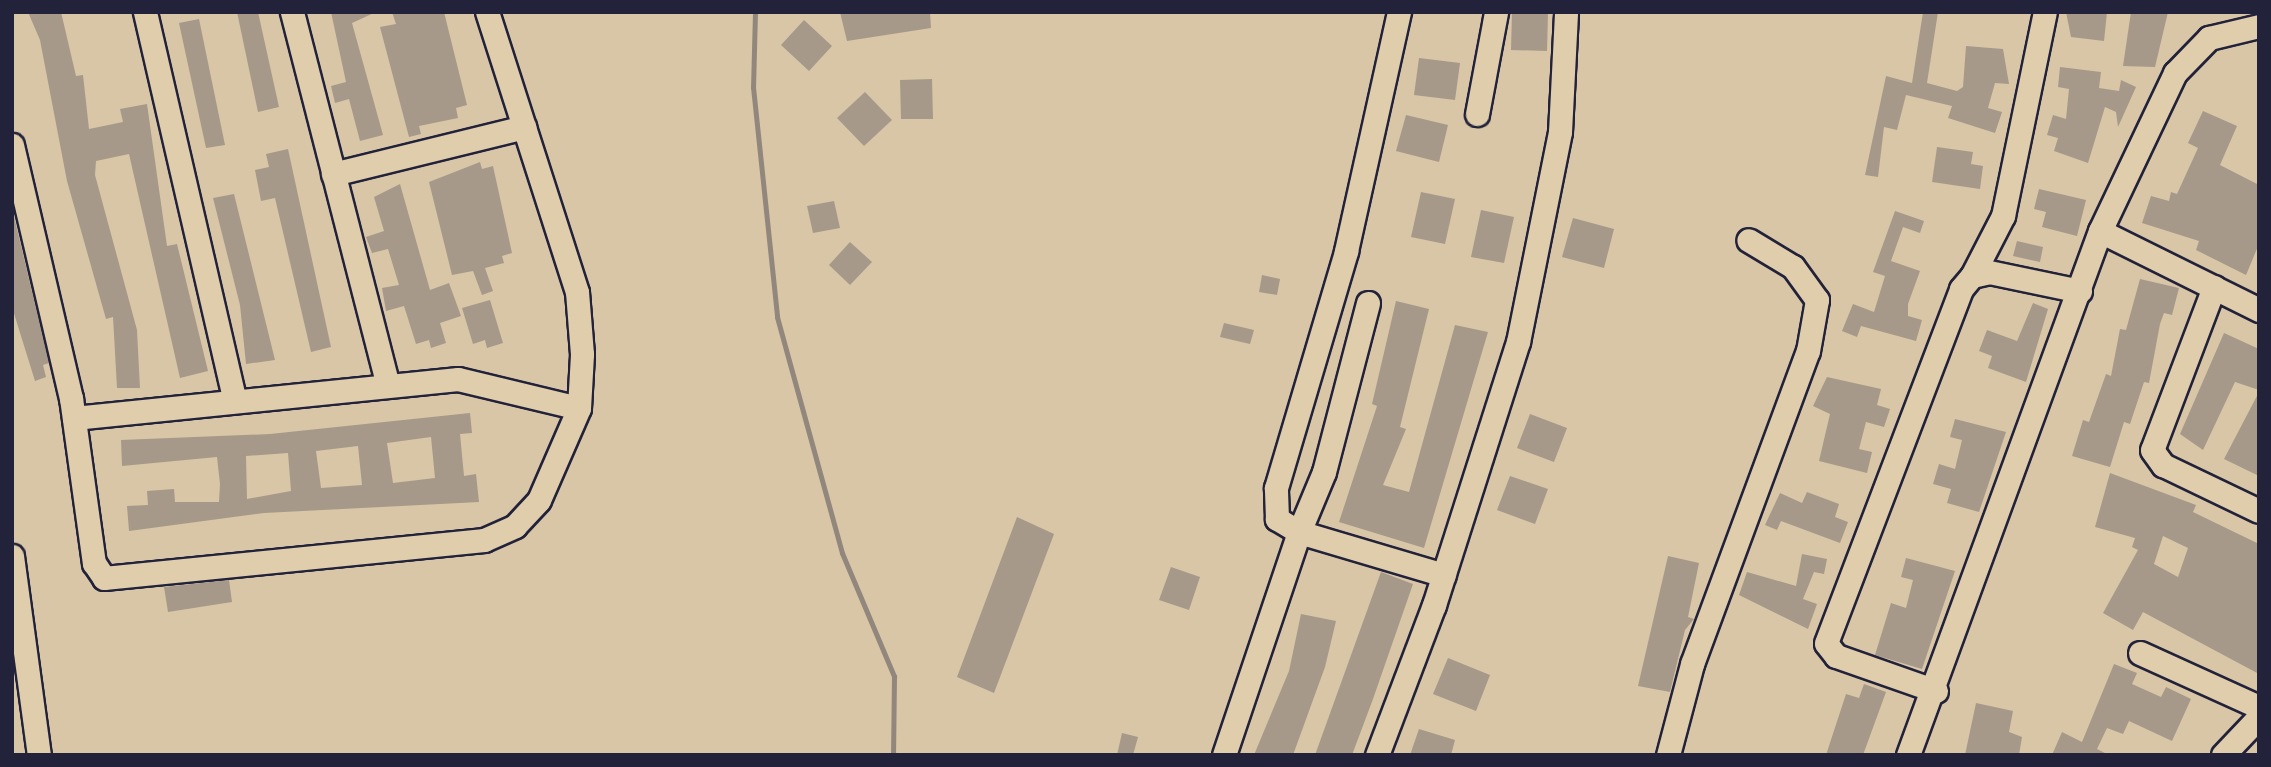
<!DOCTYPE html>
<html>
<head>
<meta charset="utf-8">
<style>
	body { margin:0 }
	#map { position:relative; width:2271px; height:767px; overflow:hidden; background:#d8c6a7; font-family:"Indie Flower",sans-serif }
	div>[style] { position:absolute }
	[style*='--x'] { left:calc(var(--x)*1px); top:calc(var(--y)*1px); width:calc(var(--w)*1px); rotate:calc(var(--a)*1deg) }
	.stream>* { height:5px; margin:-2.5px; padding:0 2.5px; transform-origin:2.5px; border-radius:2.5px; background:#92877d }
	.building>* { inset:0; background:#a69989 }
	.roads { filter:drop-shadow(2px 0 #22223b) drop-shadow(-2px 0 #22223b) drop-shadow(0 2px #22223b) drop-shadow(0 -2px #22223b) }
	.minor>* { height:23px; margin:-11.5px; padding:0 11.5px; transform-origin:11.5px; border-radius:11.5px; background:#e0cdab }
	span { translate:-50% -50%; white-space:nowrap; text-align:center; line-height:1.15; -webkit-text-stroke:7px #e0cdab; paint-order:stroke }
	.frame { position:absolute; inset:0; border:14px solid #22223b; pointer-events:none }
</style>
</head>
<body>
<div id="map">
	<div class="stream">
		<i style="--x:755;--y:12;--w:75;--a:91.5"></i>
		<i style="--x:753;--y:87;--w:231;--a:84"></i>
		<i style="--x:777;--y:317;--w:245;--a:74.6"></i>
		<i style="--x:842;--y:553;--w:134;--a:67.1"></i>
		<i style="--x:894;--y:676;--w:79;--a:90.7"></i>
	</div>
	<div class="building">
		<i style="clip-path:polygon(28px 12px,61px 12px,76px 76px,83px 75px,89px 129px,123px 122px,120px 109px,147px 104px,167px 246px,177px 244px,208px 371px,180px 378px,129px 154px,96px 161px,95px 175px,137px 330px,140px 388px,117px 388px,113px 317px,106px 319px,67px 181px,40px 40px)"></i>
		<i style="clip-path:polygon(237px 12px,258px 12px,279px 107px,258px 112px)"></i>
		<i style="clip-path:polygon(331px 12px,376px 12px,352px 23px,383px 135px,360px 141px,349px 99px,335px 103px,331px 86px,346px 82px)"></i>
		<i style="clip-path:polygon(392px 12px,444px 12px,467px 105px,456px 108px,458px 118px,419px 126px,421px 134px,409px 137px,380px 27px,396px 24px)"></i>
		<i style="clip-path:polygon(840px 12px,930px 12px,931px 28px,847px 41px)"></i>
		<i style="clip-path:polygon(1512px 12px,1548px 12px,1547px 51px,1511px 50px)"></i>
		<i style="clip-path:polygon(1923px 12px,1938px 12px,1927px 83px,1957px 91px,1963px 87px,1966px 46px,2003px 49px,2009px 84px,1995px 83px,1988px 108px,2002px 112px,1995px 133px,1948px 118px,1952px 106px,1906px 95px,1897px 130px,1884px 127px,1878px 177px,1865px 175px,1886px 76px,1912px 83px)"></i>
		<i style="clip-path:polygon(2066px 12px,2107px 12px,2104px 41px,2071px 37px)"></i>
		<i style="clip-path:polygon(2131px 12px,2168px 12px,2155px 67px,2123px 66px)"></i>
		<i style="clip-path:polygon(199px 19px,225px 145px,206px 148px,179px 23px)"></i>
		<i style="clip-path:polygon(804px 20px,832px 46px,809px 71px,781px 45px)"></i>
		<i style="clip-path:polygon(1419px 58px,1460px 63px,1455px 100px,1414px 95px)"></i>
		<i style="clip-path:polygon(2060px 67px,2101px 72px,2099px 88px,2119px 91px,2121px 80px,2136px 87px,2118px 127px,2116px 112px,2105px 107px,2088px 163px,2054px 151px,2058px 138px,2047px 135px,2053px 115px,2066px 119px,2069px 89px,2058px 87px)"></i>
		<i style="clip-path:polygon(932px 79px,933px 119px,901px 119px,900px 80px)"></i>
		<i style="clip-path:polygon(865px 92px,892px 120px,864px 146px,837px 118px)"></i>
		<i style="clip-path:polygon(2203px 111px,2237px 126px,2220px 165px,2259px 185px,2259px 244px,2246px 275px,2196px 250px,2199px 241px,2142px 223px,2151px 196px,2169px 201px,2171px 192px,2177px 194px,2198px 148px,2188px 143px)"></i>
		<i style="clip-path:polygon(1406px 115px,1448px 125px,1439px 162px,1396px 151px)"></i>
		<i style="clip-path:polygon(1937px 147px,1973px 152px,1971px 164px,1983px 166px,1980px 189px,1932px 182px)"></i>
		<i style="clip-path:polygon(288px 149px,331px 347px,311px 352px,275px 198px,261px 201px,255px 170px,269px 167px,266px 154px)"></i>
		<i style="clip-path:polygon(480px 162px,482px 169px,493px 166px,512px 253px,502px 256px,504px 263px,485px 268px,493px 291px,482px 295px,473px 271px,452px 275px,429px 182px)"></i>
		<i style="clip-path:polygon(400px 184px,430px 290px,449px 283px,461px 316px,440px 323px,446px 343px,431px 348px,429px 340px,416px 344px,404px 306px,386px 311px,382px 288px,399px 285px,388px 249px,372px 253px,366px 237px,384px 231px,374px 197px)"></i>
		<i style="clip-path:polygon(2039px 189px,2086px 200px,2077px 236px,2042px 227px,2046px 212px,2034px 209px)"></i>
		<i style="clip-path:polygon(1421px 192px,1455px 199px,1445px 244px,1411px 237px)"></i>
		<i style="clip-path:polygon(234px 194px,275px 360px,246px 364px,240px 305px,213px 198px)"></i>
		<i style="clip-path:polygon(834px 201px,840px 228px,813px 233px,807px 206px)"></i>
		<i style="clip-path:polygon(12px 208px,49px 363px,43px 365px,46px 377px,35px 381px,12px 307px)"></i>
		<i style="clip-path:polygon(1481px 210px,1514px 217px,1504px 263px,1471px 257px)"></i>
		<i style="clip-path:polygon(1895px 211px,1924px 221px,1920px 233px,1903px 227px,1891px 261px,1920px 271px,1908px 304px,1908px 316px,1922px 320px,1916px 341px,1861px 326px,1857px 337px,1842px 331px,1853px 304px,1874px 312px,1885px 276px,1873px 272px)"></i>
		<i style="clip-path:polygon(1573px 218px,1614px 229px,1604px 268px,1562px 257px)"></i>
		<i style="clip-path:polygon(2017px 241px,2043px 247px,2040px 262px,2013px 256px)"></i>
		<i style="clip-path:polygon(850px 242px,872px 262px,850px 285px,829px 265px)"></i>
		<i style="clip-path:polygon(1262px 275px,1280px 279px,1277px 295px,1259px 292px)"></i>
		<i style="clip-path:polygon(2140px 279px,2179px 288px,2172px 315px,2164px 313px,2160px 324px,2149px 383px,2144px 382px,2130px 424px,2124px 422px,2110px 467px,2072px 456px,2083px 420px,2089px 422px,2106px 374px,2111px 376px,2120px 329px,2126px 330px)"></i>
		<i style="clip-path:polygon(490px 300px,503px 343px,487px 348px,485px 340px,473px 344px,462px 308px)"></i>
		<i style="clip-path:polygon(1396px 301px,1429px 309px,1400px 427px,1406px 429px,1383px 485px,1409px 492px,1455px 325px,1488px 332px,1424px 548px,1339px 522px,1377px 406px,1372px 404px)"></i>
		<i style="clip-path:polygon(2033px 303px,2048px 309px,2026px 382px,1988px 368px,1992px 356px,1979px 351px,1987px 330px,2017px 341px)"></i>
		<i style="clip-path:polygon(1224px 323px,1254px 330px,1250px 344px,1220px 337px)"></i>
		<i style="clip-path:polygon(2224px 333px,2259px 349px,2259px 390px,2235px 382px,2203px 450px,2180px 434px)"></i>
		<i style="clip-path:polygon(1827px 377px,1881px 389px,1877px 405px,1890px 409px,1884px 427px,1866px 422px,1859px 449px,1872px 452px,1867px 473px,1819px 461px,1830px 414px,1813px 406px)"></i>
		<i style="clip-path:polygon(2259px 392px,2259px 476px,2224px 459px)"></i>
		<i style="clip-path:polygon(evenodd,470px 413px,472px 433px,460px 434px,464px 476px,476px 474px,479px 502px,264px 513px,129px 531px,127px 506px,148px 505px,147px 491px,174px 489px,175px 502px,219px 502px,220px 484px,217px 457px,122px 466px,121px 440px,270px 434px,470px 413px,431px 437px,435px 478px,393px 483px,387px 443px,431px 437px,470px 413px,358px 446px,362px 485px,321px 488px,316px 451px,358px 446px,470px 413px,288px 453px,291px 491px,247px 499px,246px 456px,288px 453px)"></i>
		<i style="clip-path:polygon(1530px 414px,1567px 428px,1554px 462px,1517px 448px)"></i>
		<i style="clip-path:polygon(1955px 419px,2006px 432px,1979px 512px,1947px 503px,1951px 489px,1933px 484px,1939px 464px,1955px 469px,1962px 440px,1950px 437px)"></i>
		<i style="clip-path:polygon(evenodd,2110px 473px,2196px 505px,2193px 512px,2259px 544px,2259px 674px,2143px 612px,2133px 630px,2103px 613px,2138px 550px,2132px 547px,2135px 538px,2095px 527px,2110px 473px,2163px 536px,2188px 548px,2178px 577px,2154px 564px,2163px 536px)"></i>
		<i style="clip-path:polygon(1510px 476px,1548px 489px,1535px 524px,1497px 510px)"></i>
		<i style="clip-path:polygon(1807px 492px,1839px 504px,1835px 517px,1848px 522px,1840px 543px,1781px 521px,1777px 530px,1765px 525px,1780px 493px,1802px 503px)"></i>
		<i style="clip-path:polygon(1017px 517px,1054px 534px,994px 693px,957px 677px)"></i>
		<i style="clip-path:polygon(1802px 554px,1827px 559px,1824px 574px,1814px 572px,1803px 599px,1817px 604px,1808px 629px,1739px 595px,1747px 572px,1796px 586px)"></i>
		<i style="clip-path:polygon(1668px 556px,1699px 563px,1688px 617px,1694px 619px,1685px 630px,1670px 692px,1638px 686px)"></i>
		<i style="clip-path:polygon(1906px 558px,1955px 571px,1922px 669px,1875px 655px,1891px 603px,1906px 608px,1913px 580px,1901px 577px)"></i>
		<i style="clip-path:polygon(1171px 567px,1200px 577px,1189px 610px,1159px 600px)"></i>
		<i style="clip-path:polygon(1381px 572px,1413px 584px,1373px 699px,1352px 755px,1315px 755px)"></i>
		<i style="clip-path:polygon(229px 580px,232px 602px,168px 612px,164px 587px)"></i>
		<i style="clip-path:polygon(1301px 614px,1336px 621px,1325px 667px,1293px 755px,1254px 755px,1289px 671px)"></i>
		<i style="clip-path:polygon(1448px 658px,1490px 675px,1476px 711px,1433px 694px)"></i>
		<i style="clip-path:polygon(2114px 664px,2137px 673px,2132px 684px,2161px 697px,2166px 687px,2191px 699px,2172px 741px,2129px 721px,2123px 734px,2107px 728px,2097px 749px,2109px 755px,2052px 755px,2062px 732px,2082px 742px)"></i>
		<i style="clip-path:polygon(1864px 684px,1886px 692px,1863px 755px,1826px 755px,1846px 694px,1859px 698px)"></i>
		<i style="clip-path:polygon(1976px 703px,2013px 711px,2009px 732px,2022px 737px,2019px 755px,1965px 755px)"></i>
		<i style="clip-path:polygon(1419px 729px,1455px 740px,1451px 755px,1410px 755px)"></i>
		<i style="clip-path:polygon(1122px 733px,1138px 737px,1133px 755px,1117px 755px)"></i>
	</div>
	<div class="roads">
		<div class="minor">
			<i style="--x:145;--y:12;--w:399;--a:77"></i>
			<i style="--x:292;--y:12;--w:383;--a:75.6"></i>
			<i style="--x:1477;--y:114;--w:104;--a:-79.4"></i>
			<i style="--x:12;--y:145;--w:260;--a:76.9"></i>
			<i style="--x:71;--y:398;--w:167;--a:82.1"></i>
			<i style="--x:94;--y:563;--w:18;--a:56"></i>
			<i style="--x:104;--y:578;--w:382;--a:-5.7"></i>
			<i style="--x:484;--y:540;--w:34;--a:-24"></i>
			<i style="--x:515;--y:526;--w:35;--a:-47"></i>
			<i style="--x:539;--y:500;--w:100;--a:-66.5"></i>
			<i style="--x:579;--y:408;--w:54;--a:-86.8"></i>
			<i style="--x:582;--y:354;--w:62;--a:-94.6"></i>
			<i style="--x:577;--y:292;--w:294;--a:-107.8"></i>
			<i style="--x:333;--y:174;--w:197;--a:-13.8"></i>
			<i style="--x:2100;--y:231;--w:178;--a:26.4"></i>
			<i style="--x:1972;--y:276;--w:68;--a:-62.7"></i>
			<i style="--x:2003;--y:216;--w:208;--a:-78.4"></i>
			<i style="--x:2214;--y:287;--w:174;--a:110.8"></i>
			<i style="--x:2152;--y:450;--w:19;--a:54"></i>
			<i style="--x:2163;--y:465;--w:106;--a:25.6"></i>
			<i style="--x:1368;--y:303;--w:175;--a:104.6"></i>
			<i style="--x:1324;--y:472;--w:65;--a:112.6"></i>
			<i style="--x:1299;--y:532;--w:151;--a:16.5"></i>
			<i style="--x:74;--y:418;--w:386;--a:-5.8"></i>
			<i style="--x:458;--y:379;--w:124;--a:13.5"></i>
			<i style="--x:12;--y:556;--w:201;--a:82.3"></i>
			<i style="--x:2140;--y:653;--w:131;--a:24.4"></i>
			<i style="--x:1936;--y:691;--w:106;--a:-160.7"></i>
			<i style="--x:1836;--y:656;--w:16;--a:-128"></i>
			<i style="--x:1826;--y:643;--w:379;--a:-69.1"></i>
			<i style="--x:1961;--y:289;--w:17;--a:-50"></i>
			<i style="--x:1972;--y:276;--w:17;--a:-13"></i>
			<i style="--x:1989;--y:272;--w:93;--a:11.8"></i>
			<i style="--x:1224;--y:755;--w:235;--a:-71.4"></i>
			<i style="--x:1299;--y:532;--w:26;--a:-149"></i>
			<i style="--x:1277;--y:519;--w:31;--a:-92"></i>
			<i style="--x:1276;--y:488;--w:247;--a:-73.5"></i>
			<i style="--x:1346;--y:251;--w:245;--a:-77.5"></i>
			<i style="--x:1377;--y:755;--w:160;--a:-69.2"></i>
			<i style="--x:1434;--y:605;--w:276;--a:-72.3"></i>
			<i style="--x:1518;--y:342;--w:214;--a:-78.7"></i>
			<i style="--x:1560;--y:132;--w:120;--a:-87.1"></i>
			<i style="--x:1668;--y:755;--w:94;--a:-75.2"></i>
			<i style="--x:1692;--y:664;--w:334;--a:-69.7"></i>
			<i style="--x:1808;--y:351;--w:52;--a:-80"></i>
			<i style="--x:1817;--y:300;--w:41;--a:-126"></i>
			<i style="--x:1793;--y:267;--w:52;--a:-149"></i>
			<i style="--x:1908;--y:755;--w:558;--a:-69.88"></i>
			<i style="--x:2100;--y:231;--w:175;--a:-64.6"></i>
			<i style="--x:2175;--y:73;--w:49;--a:-45.8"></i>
			<i style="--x:2209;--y:38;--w:51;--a:-13.5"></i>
			<i style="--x:2223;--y:755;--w:52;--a:-46.5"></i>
		</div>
	</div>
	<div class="frame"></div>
</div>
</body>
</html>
